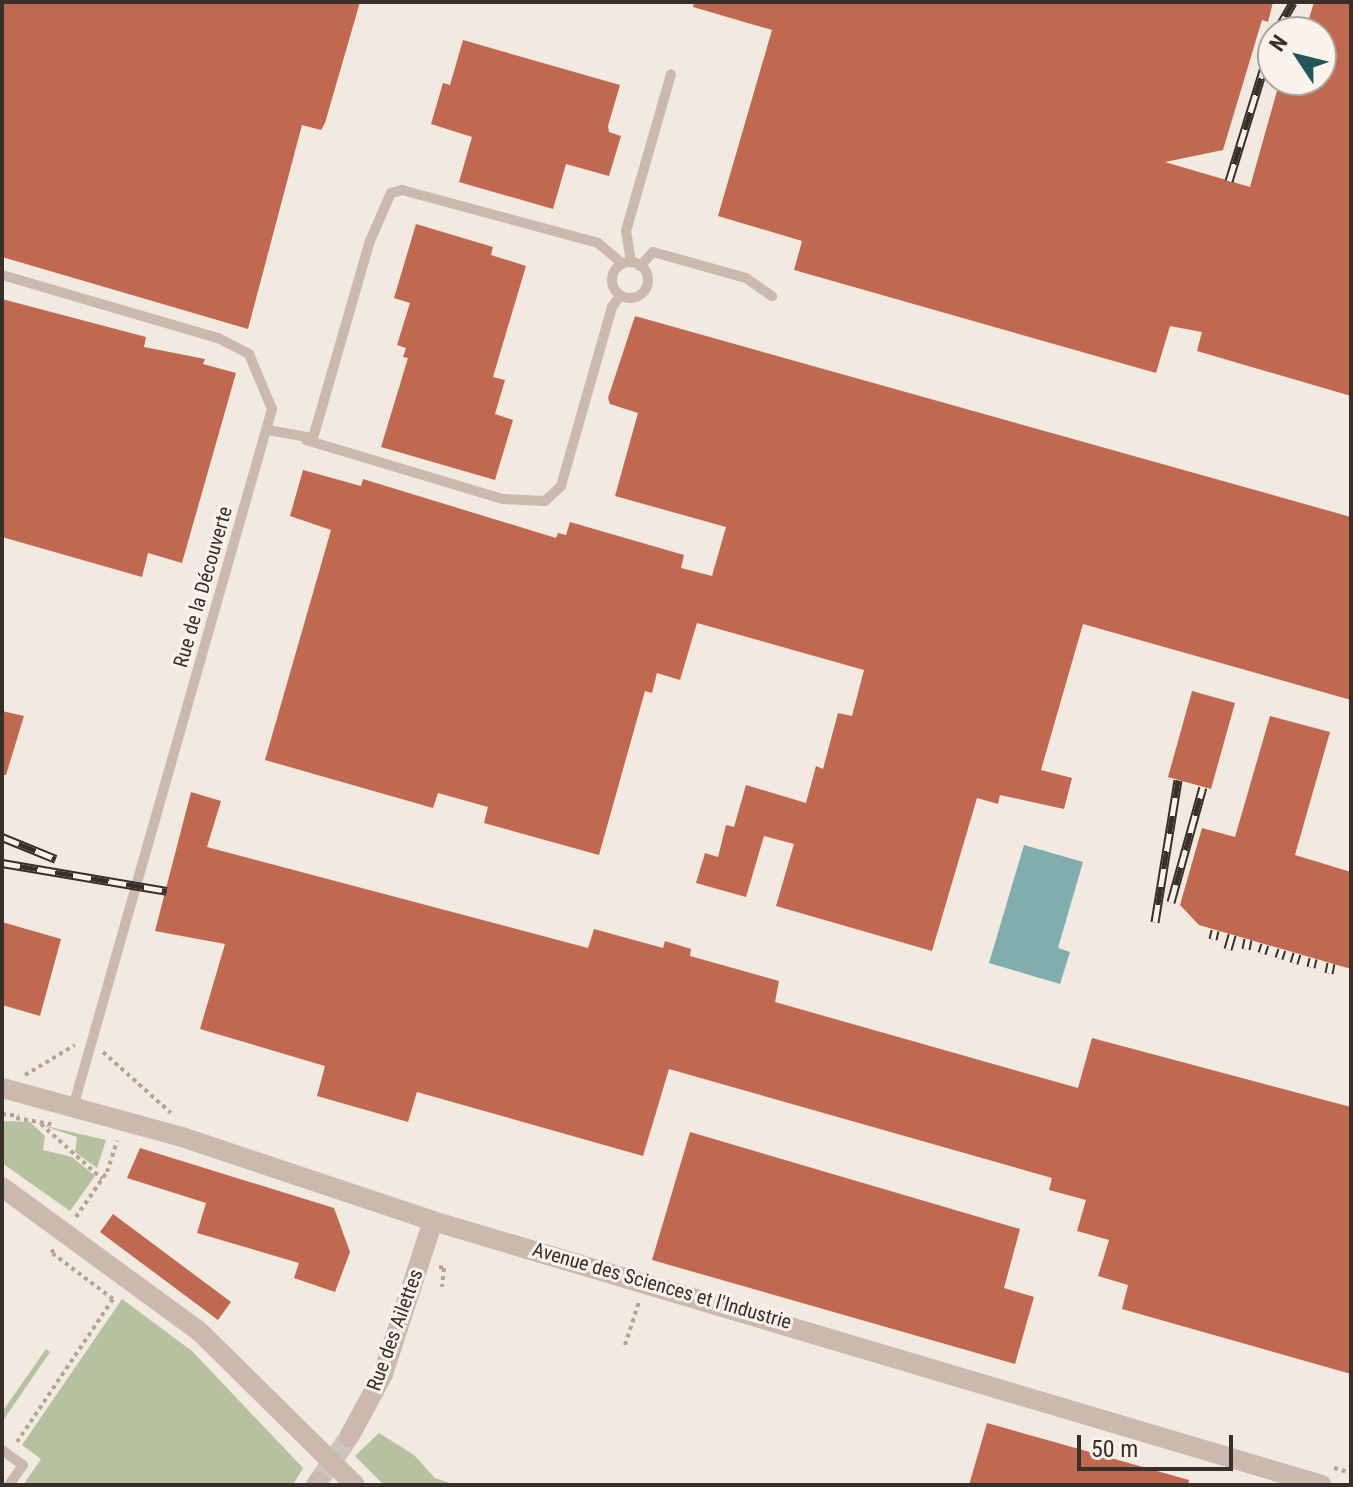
<!DOCTYPE html>
<html>
<head>
<meta charset="utf-8">
<style>
	body { margin:0 }
	#map { position:relative; width:1353px; height:1487px; overflow:hidden; background:#f2e9e0; font-family:"Roboto Condensed",sans-serif }
	div>[style] { position:absolute }
	[style*='--x'] { left:calc(var(--x)*1px); top:calc(var(--y)*1px); width:calc(var(--w)*1px); rotate:calc(var(--a)*1deg) }
	.green>* { inset:0; background:#b6c1a0 }
	.water>* { inset:0; background:#80adae }
	.building>* { inset:0; background:#c06950 }
	.minor-tunnel>* { height:20px; margin-top:-10px; transform-origin:0; background:repeating-linear-gradient(90deg,#cdc4bc 0 20px,transparent 0 30px) }
	.path>* { height:4px; margin-top:-2px; transform-origin:0; background:repeating-linear-gradient(90deg,#b6a396 0 4px,transparent 0 8px) }
	.service>* { height:10px; margin:-5px; padding:0 5px; transform-origin:5px; border-radius:5px; background:#cab9ac }
	.service>.ring { margin:-5px; padding:0; box-sizing:content-box; background:none; border:10px solid #cab9ac; border-radius:50% }
	.minor>* { height:20px; margin:-10px; padding:0 10px; transform-origin:10px; border-radius:10px; background:#cab9ac }
	.tertiary>* { height:20px; margin:-10px; padding:0 10px; transform-origin:10px; border-radius:10px; background:#cab9ac }
	.rail>* { height:9px; margin-top:-4.5px; transform-origin:0; background:repeating-linear-gradient(90deg,#faf3ec 0 18px,#382f2b 0 36px); box-sizing:border-box; border-block:2px solid #382f2b }
	span { translate:-50% -50%; white-space:nowrap; text-align:center; line-height:1.15; -webkit-text-stroke:6px #faf3ec; paint-order:stroke }
	.street-label { font-size:20px; color:#382f2b }
	.frame { position:absolute; inset:0; border:4px solid #382f2b; pointer-events:none }
	.north { position:absolute; left:1257px; top:16px; width:80px; height:80px; box-sizing:border-box; background:#faf3ec; border:2px solid #aca59f; border-radius:50%; rotate:305deg; font-size:22px; font-weight:700; line-height:32px; text-align:center; color:#382f2b }
	.north::after { content:''; display:block; margin:auto; width:28px; height:36px; background:#225658; clip-path:polygon(50% 0,100% 100%,50% 72%,0 100%) }
	.scale { position:absolute; left:1077px; top:1435px; width:156px; height:36px; box-sizing:border-box; border:4px solid #382f2b; border-top:0; padding-left:10px; font-size:24px; line-height:28px; white-space:nowrap; color:#382f2b; -webkit-text-stroke:6px #faf3ec; paint-order:stroke }
</style>
</head>
<body>
<div id="map">
	<div class="green">
		<i style="clip-path:polygon(2px 1121px,30px 1122px,45px 1136px,43px 1150px,72px 1157px,95px 1176px,70px 1211px,2px 1163px)"></i>
		<i style="clip-path:polygon(41px 1125px,106px 1140px,97px 1168px,75px 1152px,77px 1137px)"></i>
		<i style="clip-path:polygon(122px 1299px,192px 1351px,303px 1468px,293px 1485px,23px 1485px,41px 1459px,22px 1445px)"></i>
		<i style="clip-path:polygon(46px 1349px,50px 1352px,2px 1422px,2px 1412px)"></i>
		<i style="clip-path:polygon(379px 1433px,414px 1455px,435px 1478px,456px 1485px,384px 1485px,355px 1456px)"></i>
	</div>
	<div class="water">
		<i style="clip-path:polygon(1024px 845px,1083px 862px,1058px 948px,1070px 952px,1060px 984px,989px 963px)"></i>
	</div>
	<div class="building">
		<i style="clip-path:polygon(2px 2px,360px 2px,325px 123px,321px 130px,302px 125px,248px 329px,2px 257px)"></i>
		<i style="clip-path:polygon(694px 2px,1273px 2px,1268px 22px,1262px 20px,1223px 150px,1165px 162px,1250px 187px,1280px 80px,1321px 80px,1321px 32px,1305px 32px,1314px 2px,1351px 2px,1351px 396px,1197px 351px,1202px 332px,1170px 326px,1156px 373px,794px 270px,802px 241px,718px 216px,772px 30px,693px 7px)"></i>
		<i style="clip-path:polygon(463px 40px,620px 85px,608px 126px,609px 132px,621px 136px,609px 176px,566px 164px,553px 209px,459px 182px,472px 137px,431px 124px,443px 83px,450px 85px)"></i>
		<i style="clip-path:polygon(416px 224px,493px 247px,491px 255px,526px 266px,493px 377px,505px 380px,495px 414px,513px 420px,495px 480px,381px 447px,408px 358px,403px 357px,406px 348px,397px 345px,410px 303px,394px 298px)"></i>
		<i style="clip-path:polygon(2px 299px,146px 337px,144px 347px,205px 359px,203px 364px,236px 373px,182px 563px,148px 553px,142px 577px,2px 537px)"></i>
		<i style="clip-path:polygon(635px 316px,1351px 517px,1351px 700px,1083px 624px,1041px 770px,1072px 778px,1064px 809px,1000px 795px,998px 804px,977px 798px,932px 951px,776px 906px,794px 844px,764px 836px,746px 897px,696px 883px,705px 853px,718px 857px,726px 825px,734px 827px,746px 785px,806px 803px,816px 766px,823px 769px,838px 713px,852px 716px,864px 670px,697px 623px,680px 680px,657px 673px,652px 693px,645px 691px,599px 855px,484px 823px,488px 807px,438px 793px,433px 808px,265px 760px,331px 530px,290px 516px,303px 470px,361px 486px,363px 479px,556px 538px,558px 533px,566px 535px,570px 522px,684px 555px,681px 568px,712px 576px,726px 527px,615px 496px,638px 413px,610px 404px,608px 398px)"></i>
		<i style="clip-path:polygon(1192px 691px,1235px 703px,1211px 789px,1168px 777px)"></i>
		<i style="clip-path:polygon(2px 711px,24px 716px,6px 775px,2px 775px)"></i>
		<i style="clip-path:polygon(1270px 716px,1330px 732px,1295px 855px,1351px 872px,1351px 969px,1199px 925px,1180px 905px,1202px 828px,1235px 837px)"></i>
		<i style="clip-path:polygon(191px 792px,221px 801px,207px 847px,588px 948px,594px 929px,663px 948px,665px 941px,691px 949px,690px 956px,779px 981px,775px 1002px,1078px 1088px,1092px 1038px,1351px 1107px,1351px 1374px,1122px 1309px,1128px 1285px,1098px 1276px,1109px 1240px,1077px 1231px,1086px 1200px,1049px 1190px,1052px 1178px,669px 1069px,643px 1156px,417px 1092px,408px 1122px,317px 1096px,325px 1066px,200px 1029px,225px 944px,155px 931px)"></i>
		<i style="clip-path:polygon(2px 922px,61px 939px,40px 1016px,2px 1005px)"></i>
		<i style="clip-path:polygon(690px 1132px,1020px 1229px,1004px 1288px,1034px 1297px,1015px 1364px,652px 1260px)"></i>
		<i style="clip-path:polygon(140px 1148px,334px 1208px,350px 1252px,335px 1292px,294px 1278px,299px 1263px,197px 1233px,206px 1203px,127px 1178px)"></i>
		<i style="clip-path:polygon(113px 1214px,231px 1302px,218px 1320px,100px 1232px)"></i>
		<i style="clip-path:polygon(987px 1423px,1189px 1480px,1188px 1485px,969px 1485px)"></i>
	</div>
	<div class="minor-tunnel">
		<i style="--x:318;--y:1482;--w:55;--a:-55.4"></i>
	</div>
	<div class="path">
		<i style="--x:103;--y:1052;--w:91;--a:41.9"></i>
		<i style="--x:25;--y:1075;--w:58;--a:-31"></i>
		<i style="--x:2;--y:1114;--w:17;--a:7"></i>
		<i style="--x:16;--y:1118;--w:36;--a:10"></i>
		<i style="--x:41;--y:1124;--w:82;--a:42"></i>
		<i style="--x:76;--y:1217;--w:55;--a:-55.4"></i>
		<i style="--x:107;--y:1172;--w:33;--a:-72"></i>
		<i style="--x:439;--y:1267;--w:5;--a:11"></i>
		<i style="--x:444;--y:1268;--w:19;--a:96"></i>
		<i style="--x:625;--y:1345;--w:45;--a:-72"></i>
		<i style="--x:17;--y:1442;--w:172;--a:-56.1"></i>
		<i style="--x:113;--y:1299;--w:76;--a:-143"></i>
		<i style="--x:52;--y:1253;--w:7;--a:-74"></i>
		<i style="--x:1334;--y:1468;--w:18;--a:16"></i>
	</div>
	<div class="service">
		<i class="ring" style="left:612px;top:262px;width:26px;height:26px"></i>
		<i style="--x:631;--y:262;--w:31;--a:-99"></i>
		<i style="--x:626;--y:231;--w:163;--a:-74"></i>
		<i style="--x:640;--y:266;--w:19;--a:-47"></i>
		<i style="--x:653;--y:252;--w:97;--a:15.6"></i>
		<i style="--x:746;--y:278;--w:32;--a:35"></i>
		<i style="--x:2;--y:275;--w:225;--a:16.3"></i>
		<i style="--x:218;--y:338;--w:35;--a:27"></i>
		<i style="--x:249;--y:354;--w:60;--a:67.3"></i>
		<i style="--x:272;--y:409;--w:726;--a:105.91"></i>
		<i style="--x:268;--y:430;--w:46;--a:10.1"></i>
		<i style="--x:313;--y:438;--w:205;--a:-73.9"></i>
		<i style="--x:370;--y:241;--w:52;--a:-66.4"></i>
		<i style="--x:391;--y:193;--w:11;--a:-15"></i>
		<i style="--x:402;--y:190;--w:203;--a:15.1"></i>
		<i style="--x:598;--y:243;--w:30;--a:40"></i>
		<i style="--x:306;--y:440;--w:206;--a:16.7"></i>
		<i style="--x:503;--y:499;--w:42;--a:2.7"></i>
		<i style="--x:545;--y:501;--w:22;--a:-43"></i>
		<i style="--x:561;--y:486;--w:186;--a:-74.1"></i>
		<i style="--x:612;--y:307;--w:14;--a:-54"></i>
		<i style="--x:2;--y:1450;--w:26;--a:36"></i>
		<i style="--x:23;--y:1465;--w:24;--a:125"></i>
	</div>
	<div class="minor">
		<i style="--x:2;--y:1187;--w:244;--a:36.2"></i>
		<i style="--x:199;--y:1331;--w:219;--a:44.6"></i>
		<i style="--x:349;--y:1437;--w:72;--a:-61.6"></i>
		<i style="--x:383;--y:1374;--w:161;--a:-71.9"></i>
		<i style="--x:316;--y:1485;--w:4;--a:-56"></i>
	</div>
	<div class="tertiary">
		<i style="--x:2;--y:1088;--w:187;--a:15.2"></i>
		<i style="--x:182;--y:1137;--w:265;--a:18.5"></i>
		<i style="--x:433;--y:1221;--w:927;--a:16.54"></i>
	</div>
	<div class="rail">
		<i style="--x:1276;--y:32;--w:34;--a:-60"></i>
		<i style="--x:1229;--y:181;--w:150;--a:-72.9"></i>
		<i style="--x:2;--y:837;--w:58;--a:22.2"></i>
		<i style="--x:2;--y:863;--w:167;--a:9.6"></i>
		<i style="--x:1171;--y:902;--w:119;--a:-74.5"></i>
		<i style="--x:1155;--y:922;--w:144;--a:-80.8"></i>
		<i style="--x:1213;--y:939;--w:9;--a:-77"></i>
		<i style="--x:1228;--y:949;--w:15;--a:-74"></i>
		<i style="--x:1246;--y:949;--w:10;--a:-79"></i>
		<i style="--x:1262;--y:953;--w:9;--a:-72"></i>
		<i style="--x:1279;--y:958;--w:9;--a:-72"></i>
		<i style="--x:1294;--y:963;--w:10;--a:-73"></i>
		<i style="--x:1311;--y:967;--w:9;--a:-77"></i>
		<i style="--x:1329;--y:973;--w:10;--a:-79"></i>
	</div>
	<div class="street-label">
		<span style="left:203px;top:587px;rotate:-74deg">Rue de la Découverte</span>
		<span style="left:662px;top:1286px;rotate:16deg">Avenue des Sciences et l'Industrie</span>
		<span style="left:395px;top:1330px;rotate:-70deg">Rue des Ailettes</span>
	</div>
	<div class="frame"></div>
	<div class="north">N</div>
	<div class="scale">50 m</div>
</div>
</body>
</html>
